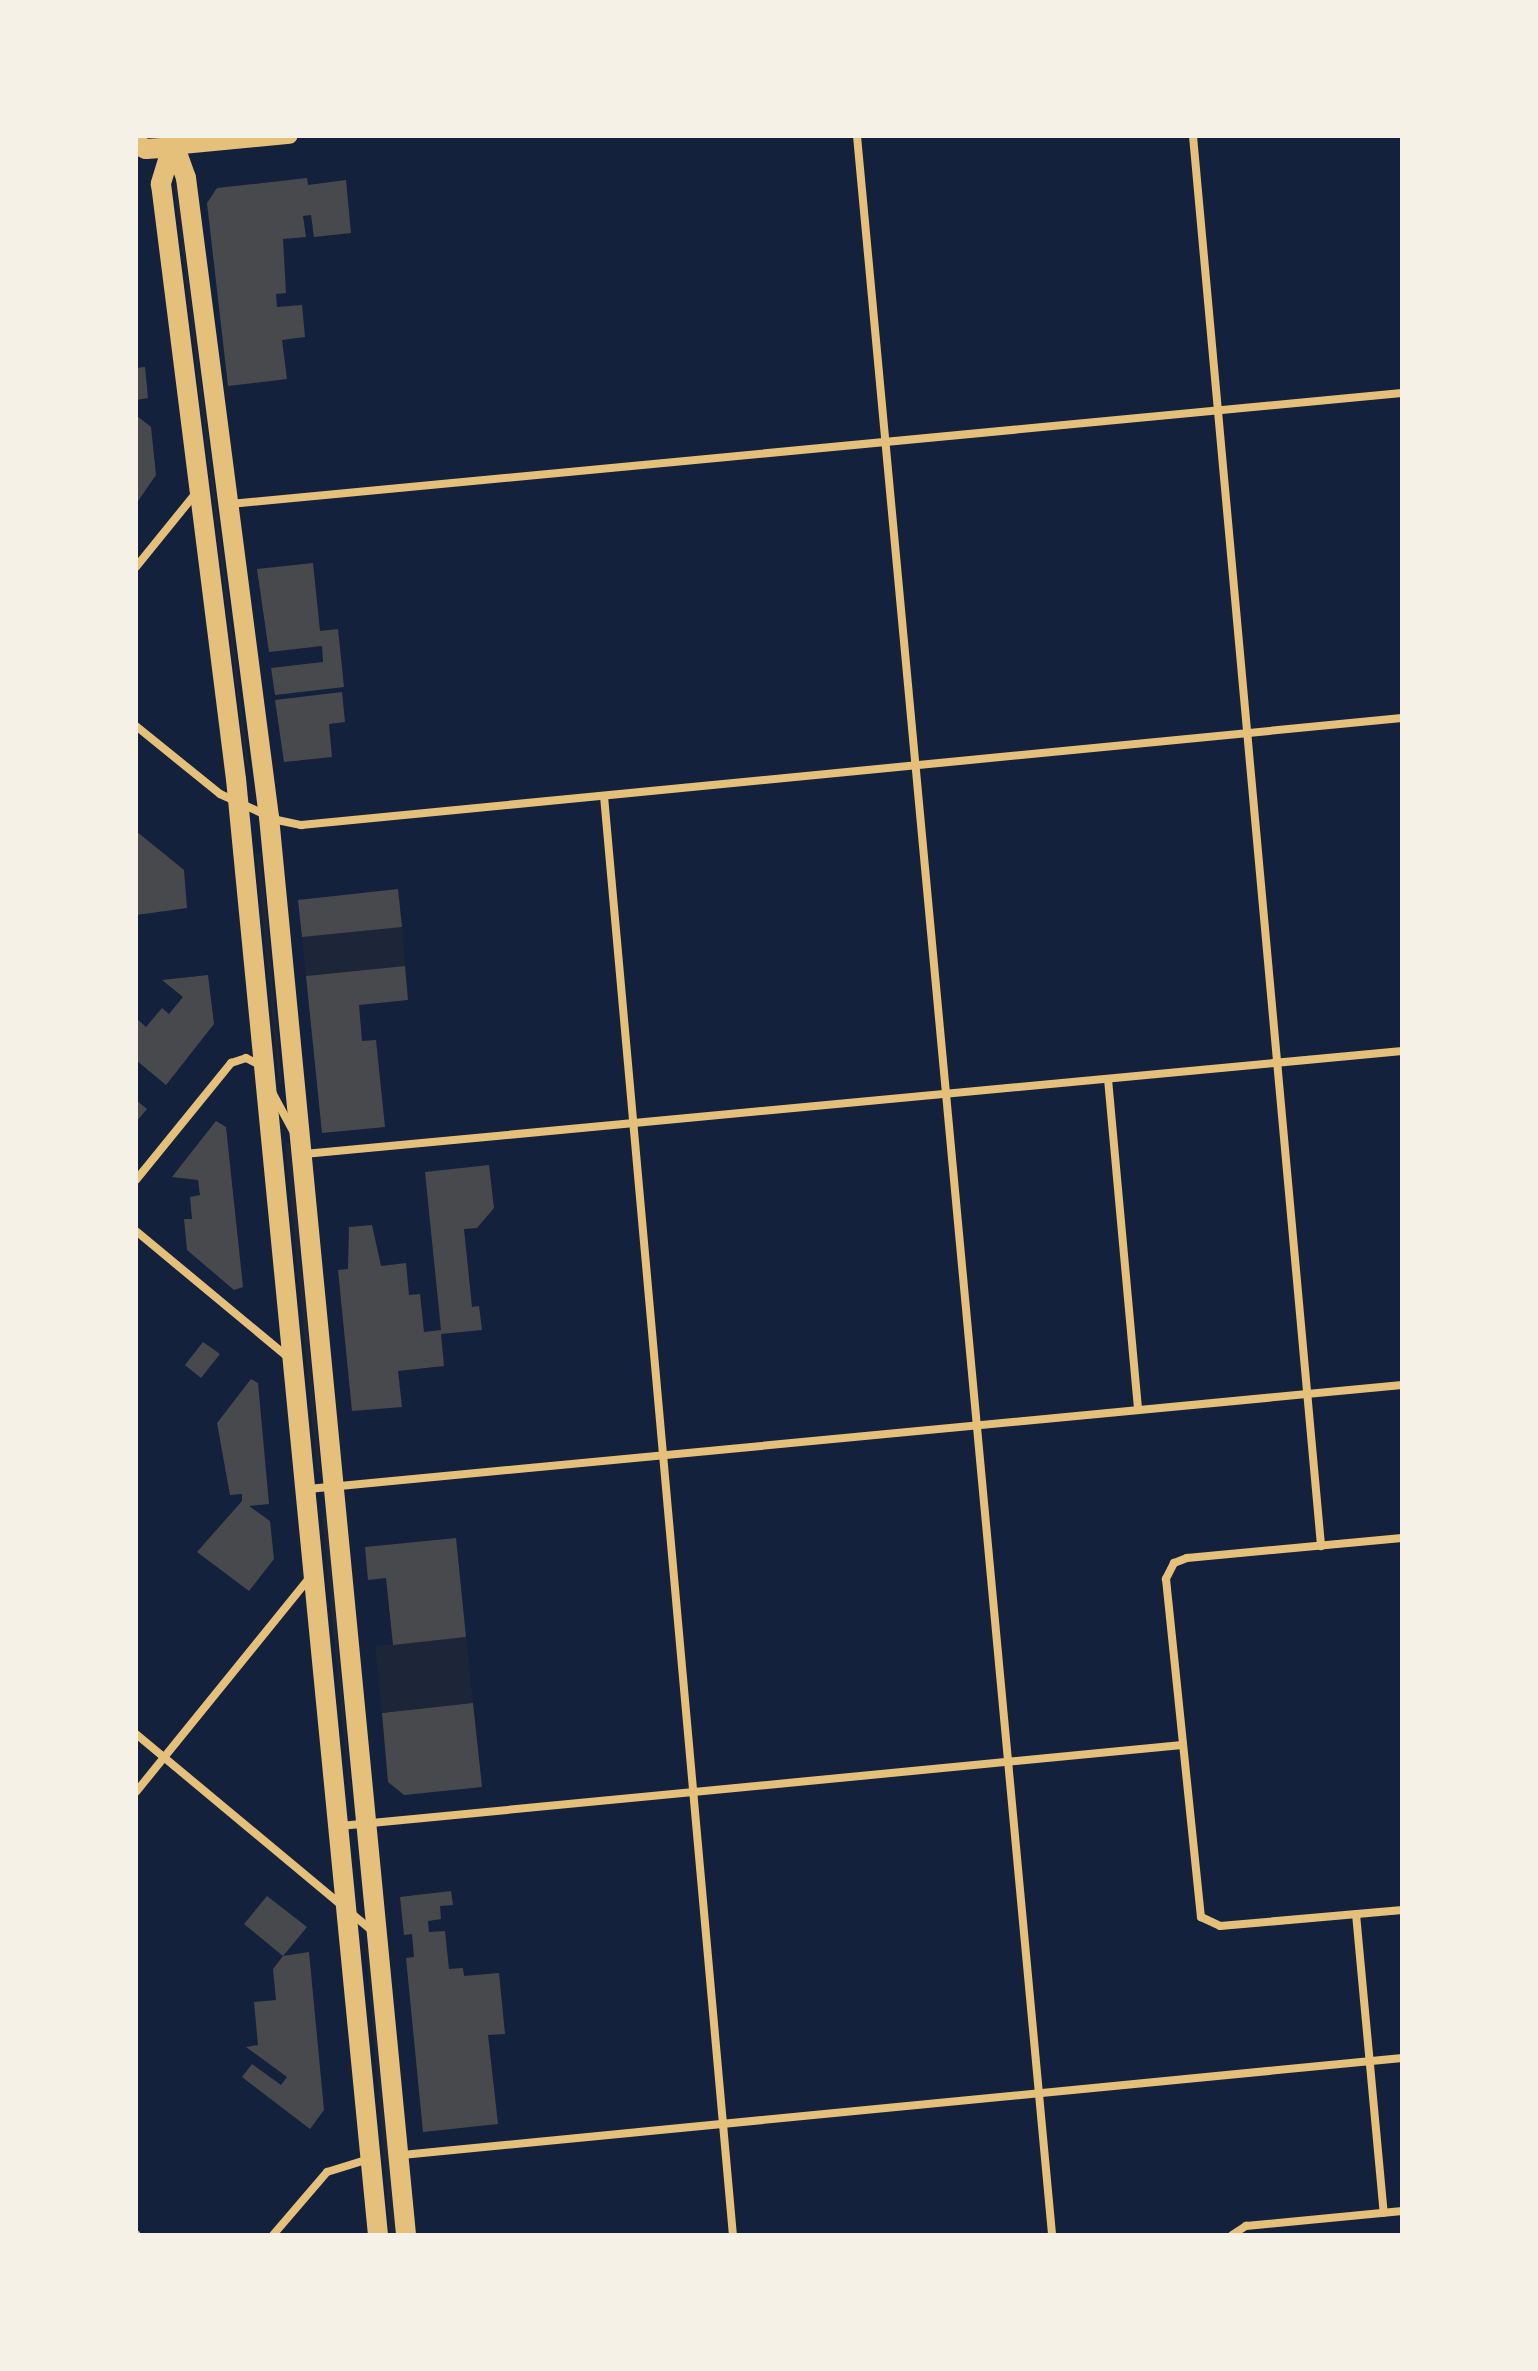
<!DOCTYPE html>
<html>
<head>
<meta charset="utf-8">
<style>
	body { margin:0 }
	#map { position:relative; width:1538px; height:2371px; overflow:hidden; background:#14213d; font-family:Roboto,sans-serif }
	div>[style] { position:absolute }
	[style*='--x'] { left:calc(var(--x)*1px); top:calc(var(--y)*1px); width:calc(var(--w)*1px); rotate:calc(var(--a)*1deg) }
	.green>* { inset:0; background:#1d2539 }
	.building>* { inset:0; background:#48494c }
	.minor>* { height:8px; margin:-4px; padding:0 4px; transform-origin:4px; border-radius:4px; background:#e5c07b }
	.secondary>* { height:16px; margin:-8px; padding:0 8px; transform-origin:8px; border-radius:8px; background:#e5c07b }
	.primary>* { height:20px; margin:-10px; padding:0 10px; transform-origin:10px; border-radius:10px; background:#e5c07b }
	span { translate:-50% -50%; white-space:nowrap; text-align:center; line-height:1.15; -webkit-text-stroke:6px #f6f1e7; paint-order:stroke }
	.frame { position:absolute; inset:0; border:138px solid #f6f1e7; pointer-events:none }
</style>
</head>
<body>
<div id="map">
	<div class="green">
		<i style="clip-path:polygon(174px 187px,177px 189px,250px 774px,246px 764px)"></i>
		<i style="clip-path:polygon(256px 853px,261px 854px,282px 1084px,279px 1083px)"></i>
		<i style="clip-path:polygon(402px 927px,405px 966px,306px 976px,302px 937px)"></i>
		<i style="clip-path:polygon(285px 1143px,290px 1143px,321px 1473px,317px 1471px)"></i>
		<i style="clip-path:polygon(322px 1518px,327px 1518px,351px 1793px,349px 1791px)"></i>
		<i style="clip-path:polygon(466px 1637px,473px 1703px,382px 1713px,375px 1646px)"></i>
		<i style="clip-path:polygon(370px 1947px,393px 2190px,395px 2235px,390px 2235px,366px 1949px)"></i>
	</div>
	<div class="building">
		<i style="clip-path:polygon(307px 178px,308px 185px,346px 180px,351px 233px,314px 237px,311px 215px,303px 216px,306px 237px,283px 239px,286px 293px,276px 294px,277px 307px,302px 305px,305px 337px,282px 340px,287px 379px,228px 386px,207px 203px,217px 188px)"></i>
		<i style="clip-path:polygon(145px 367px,148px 398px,136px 400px,136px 368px)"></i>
		<i style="clip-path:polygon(136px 415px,151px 427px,156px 475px,136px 504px)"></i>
		<i style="clip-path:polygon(313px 563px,320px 631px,338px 629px,344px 687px,275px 695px,271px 668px,323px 662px,322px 646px,269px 652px,257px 569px)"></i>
		<i style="clip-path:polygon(342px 692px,345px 722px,329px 724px,332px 757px,284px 762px,275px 700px)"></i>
		<i style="clip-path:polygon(136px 831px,184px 870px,187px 908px,136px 915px)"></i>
		<i style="clip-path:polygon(398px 889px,402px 927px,302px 937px,298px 900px)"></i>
		<i style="clip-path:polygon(405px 966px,408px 1000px,359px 1005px,362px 1041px,376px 1040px,385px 1127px,322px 1133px,306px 976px)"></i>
		<i style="clip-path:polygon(208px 975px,214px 1024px,166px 1085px,136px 1060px,136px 1018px,146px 1027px,162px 1008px,169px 1014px,183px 997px,162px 980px)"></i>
		<i style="clip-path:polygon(136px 1100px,147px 1109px,136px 1122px)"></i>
		<i style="clip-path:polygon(216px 1121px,226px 1127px,243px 1287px,234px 1290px,187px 1250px,184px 1219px,192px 1219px,190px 1197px,200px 1195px,198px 1180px,172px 1177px)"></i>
		<i style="clip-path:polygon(489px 1165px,494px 1208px,477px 1228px,464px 1229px,472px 1307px,479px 1306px,482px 1330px,441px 1334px,444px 1366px,398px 1371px,402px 1407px,352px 1411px,338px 1270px,348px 1269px,349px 1227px,372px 1225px,381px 1266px,406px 1263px,409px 1295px,420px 1294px,424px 1332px,441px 1330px,425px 1172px)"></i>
		<i style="clip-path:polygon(203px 1342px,220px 1354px,201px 1378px,185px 1365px)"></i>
		<i style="clip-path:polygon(251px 1379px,258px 1383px,269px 1504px,249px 1506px,270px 1521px,274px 1559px,249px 1591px,197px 1552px,242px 1501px,242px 1494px,230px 1495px,217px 1423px)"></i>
		<i style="clip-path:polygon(456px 1538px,466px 1637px,393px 1645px,386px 1578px,368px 1580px,365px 1547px)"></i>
		<i style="clip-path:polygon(473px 1703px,482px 1787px,404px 1795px,388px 1782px,382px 1713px)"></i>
		<i style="clip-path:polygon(451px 1891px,453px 1905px,440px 1906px,441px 1919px,428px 1921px,429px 1932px,445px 1931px,449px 1969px,463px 1968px,464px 1976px,499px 1973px,505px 2034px,488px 2035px,498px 2124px,423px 2132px,406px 1958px,414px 1957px,412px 1934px,404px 1935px,400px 1897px)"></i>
		<i style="clip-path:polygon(267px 1896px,307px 1927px,283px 1956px,244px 1924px)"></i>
		<i style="clip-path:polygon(309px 1952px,324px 2110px,310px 2129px,242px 2077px,252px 2064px,281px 2085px,287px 2077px,246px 2047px,258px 2045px,254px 2002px,276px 2000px,273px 1969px,283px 1956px)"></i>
	</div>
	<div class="minor">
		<i style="--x:857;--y:136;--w:2108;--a:84.69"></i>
		<i style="--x:1193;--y:136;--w:1416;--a:84.81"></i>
		<i style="--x:230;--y:504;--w:1177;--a:-5.41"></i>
		<i style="--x:136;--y:567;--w:95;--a:-51"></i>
		<i style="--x:136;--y:726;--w:108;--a:39"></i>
		<i style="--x:220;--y:794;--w:63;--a:24.5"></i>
		<i style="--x:277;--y:820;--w:25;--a:12"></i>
		<i style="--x:301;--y:825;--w:1106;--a:-5.55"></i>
		<i style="--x:604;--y:796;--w:1445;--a:84.88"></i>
		<i style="--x:1108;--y:1079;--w:332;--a:84.8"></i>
		<i style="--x:273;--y:1094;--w:42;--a:61.6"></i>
		<i style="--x:304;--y:1154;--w:1103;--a:-5.36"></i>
		<i style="--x:136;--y:1180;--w:151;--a:-50.9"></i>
		<i style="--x:231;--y:1063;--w:16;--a:-18"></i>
		<i style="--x:246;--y:1058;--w:18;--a:27"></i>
		<i style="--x:136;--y:1231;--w:199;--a:39.7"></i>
		<i style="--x:308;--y:1489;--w:1099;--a:-5.43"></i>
		<i style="--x:1402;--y:1538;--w:216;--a:174.7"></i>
		<i style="--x:1187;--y:1558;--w:14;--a:159"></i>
		<i style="--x:1174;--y:1563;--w:18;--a:117"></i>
		<i style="--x:1166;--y:1579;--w:340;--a:84.1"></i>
		<i style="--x:1201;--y:1917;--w:21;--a:25"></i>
		<i style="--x:1220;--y:1926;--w:183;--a:-5"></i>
		<i style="--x:136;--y:1734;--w:310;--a:39.8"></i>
		<i style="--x:136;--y:1792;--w:278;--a:-51"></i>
		<i style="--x:340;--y:1826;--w:846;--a:-5.49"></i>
		<i style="--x:1356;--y:1914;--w:300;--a:84.7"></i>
		<i style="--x:402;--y:2155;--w:1005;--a:-5.54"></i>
		<i style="--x:136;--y:2234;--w:1;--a:45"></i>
		<i style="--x:273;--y:2235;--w:83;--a:-49.4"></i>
		<i style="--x:327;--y:2172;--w:44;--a:-17.2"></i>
		<i style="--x:1232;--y:2235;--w:17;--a:-33"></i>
		<i style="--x:1246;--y:2226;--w:157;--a:-5.5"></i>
	</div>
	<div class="secondary">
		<i style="--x:172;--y:147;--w:118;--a:-5.4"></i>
	</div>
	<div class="primary">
		<i style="--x:171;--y:136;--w:45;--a:70.3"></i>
		<i style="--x:186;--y:178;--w:644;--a:82.6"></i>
		<i style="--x:269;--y:817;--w:1425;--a:84.48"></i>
		<i style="--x:136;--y:144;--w:11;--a:27"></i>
		<i style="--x:146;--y:149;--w:26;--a:-4"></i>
		<i style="--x:172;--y:147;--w:39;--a:107"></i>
		<i style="--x:161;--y:184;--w:600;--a:82.82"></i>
		<i style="--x:236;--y:779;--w:1463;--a:84.43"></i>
	</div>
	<div class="frame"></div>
</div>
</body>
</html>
